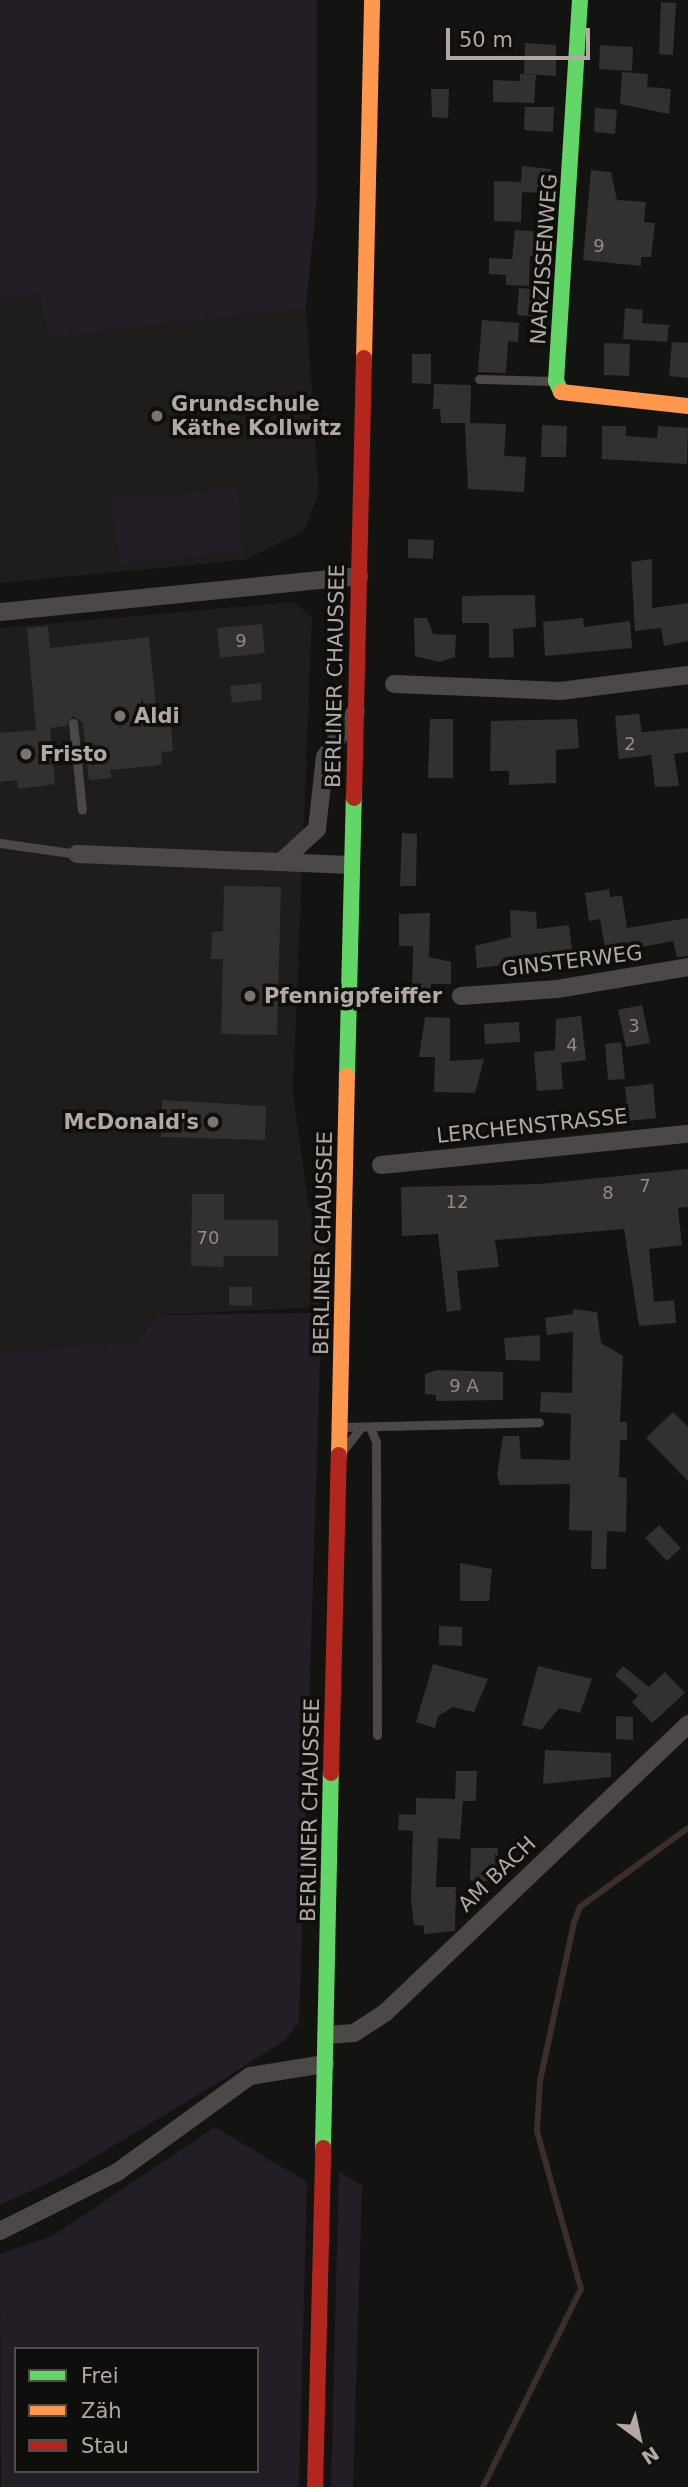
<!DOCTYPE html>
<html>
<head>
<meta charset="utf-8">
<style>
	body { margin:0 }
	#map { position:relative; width:688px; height:2487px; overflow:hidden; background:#131312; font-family:"DejaVu Sans",sans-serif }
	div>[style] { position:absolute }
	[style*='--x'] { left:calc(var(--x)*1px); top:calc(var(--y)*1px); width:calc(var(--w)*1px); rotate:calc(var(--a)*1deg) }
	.built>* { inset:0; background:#1e1d1c }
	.green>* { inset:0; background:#231e25 }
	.stream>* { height:6px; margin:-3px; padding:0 3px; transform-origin:3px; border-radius:3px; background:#3b2e2d }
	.building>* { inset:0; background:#323130 }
	.lane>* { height:9px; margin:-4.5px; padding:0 4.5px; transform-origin:4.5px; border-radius:4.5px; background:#4b4847 }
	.street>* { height:18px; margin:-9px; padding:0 9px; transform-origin:9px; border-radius:9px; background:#4b4847 }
	.fast>* { height:16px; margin:-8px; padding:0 8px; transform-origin:8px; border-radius:8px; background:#63d668 }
	.slow>* { height:16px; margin:-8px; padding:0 8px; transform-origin:8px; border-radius:8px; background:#ff974d }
	.jam>* { height:16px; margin:-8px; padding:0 8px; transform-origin:8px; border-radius:8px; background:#b3261e }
	.dots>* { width:19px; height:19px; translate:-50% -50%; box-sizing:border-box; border:4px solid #0e0e0d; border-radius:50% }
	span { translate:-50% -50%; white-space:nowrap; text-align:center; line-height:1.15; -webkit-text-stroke:7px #0e0e0d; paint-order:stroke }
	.number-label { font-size:18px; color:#938b87 }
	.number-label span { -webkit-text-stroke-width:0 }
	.street-label { font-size:21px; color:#b3a9a4 }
	.poi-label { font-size:21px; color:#b3a9a4; font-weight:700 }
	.left { translate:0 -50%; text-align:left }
	.right { translate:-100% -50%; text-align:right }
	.legend { position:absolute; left:14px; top:2347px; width:245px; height:126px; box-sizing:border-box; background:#0e0e0d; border:2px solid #504c49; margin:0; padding:9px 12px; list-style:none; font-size:21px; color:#b3a9a4 }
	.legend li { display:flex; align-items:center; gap:14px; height:35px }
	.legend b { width:35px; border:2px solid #504c49 }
	.north { position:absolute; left:604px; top:2403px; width:70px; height:70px; -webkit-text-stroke:5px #0e0e0d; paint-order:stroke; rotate:147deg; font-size:19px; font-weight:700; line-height:28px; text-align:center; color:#b3a9a4 }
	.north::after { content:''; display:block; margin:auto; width:24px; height:32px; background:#b3a9a4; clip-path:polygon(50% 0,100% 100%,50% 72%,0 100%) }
	.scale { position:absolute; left:446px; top:28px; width:144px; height:32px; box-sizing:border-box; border:4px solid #b3a9a4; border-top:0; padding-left:9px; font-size:21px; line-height:24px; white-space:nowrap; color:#b3a9a4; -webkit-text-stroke:5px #0e0e0d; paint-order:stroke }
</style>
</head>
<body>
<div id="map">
	<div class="built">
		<i style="clip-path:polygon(41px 295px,49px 338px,306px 308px,319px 494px,303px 532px,244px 560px,0 583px,0 300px)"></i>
		<i style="clip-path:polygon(293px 602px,312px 617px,293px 1092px,308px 1202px,325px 1247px,321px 1307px,157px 1315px,138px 1342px,0 1352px,0 628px)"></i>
	</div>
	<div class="green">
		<i style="clip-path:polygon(0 0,317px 0,317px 198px,306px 308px,48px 338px,41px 295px,0 300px)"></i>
		<i style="clip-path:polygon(237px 488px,243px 551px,119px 564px,112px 500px)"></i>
		<i style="clip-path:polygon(311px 1313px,321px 1329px,299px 2022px,285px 2040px,219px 2082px,63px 2176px,0 2205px,0 1352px,138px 1342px,157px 1315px)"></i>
		<i style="clip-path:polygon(evenodd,215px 2127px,307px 2182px,299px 2487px,1px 2487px,0 2254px,52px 2236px,215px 2127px,16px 2349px,257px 2349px,257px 2471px,16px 2471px,16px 2349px)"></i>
		<i style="clip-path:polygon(339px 2171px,362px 2186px,353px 2487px,331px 2487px)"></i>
	</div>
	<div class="stream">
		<i style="--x:483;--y:2487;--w:221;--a:-63.7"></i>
		<i style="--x:581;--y:2289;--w:164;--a:-105.6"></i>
		<i style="--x:537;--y:2131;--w:50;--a:-86.6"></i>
		<i style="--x:540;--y:2081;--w:163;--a:-77.9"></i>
		<i style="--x:574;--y:1922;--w:16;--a:-68"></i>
		<i style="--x:580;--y:1907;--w:134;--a:-36.2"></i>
	</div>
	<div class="building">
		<i style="clip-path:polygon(661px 2px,676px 3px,673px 55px,659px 54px)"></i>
		<i style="clip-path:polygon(525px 43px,556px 45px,556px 76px,524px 74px)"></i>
		<i style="clip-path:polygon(600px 45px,633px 47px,632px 71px,599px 69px)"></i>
		<i style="clip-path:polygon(622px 72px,648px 74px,647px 87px,671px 89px,669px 114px,620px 104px)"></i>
		<i style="clip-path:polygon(520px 74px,536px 75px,534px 103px,493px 102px,493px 80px,520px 81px)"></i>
		<i style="clip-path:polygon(431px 89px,449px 89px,448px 118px,432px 117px)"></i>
		<i style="clip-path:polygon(525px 107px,554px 107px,553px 132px,524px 130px)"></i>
		<i style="clip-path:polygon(595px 108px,617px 110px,615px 134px,594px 132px)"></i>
		<i style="clip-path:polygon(522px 166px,551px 169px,548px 193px,522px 192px,521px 222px,494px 221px,494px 181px,521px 182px)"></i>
		<i style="clip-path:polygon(591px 170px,611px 172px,617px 200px,646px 202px,644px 222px,655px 223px,651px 257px,641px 257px,641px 266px,583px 260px)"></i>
		<i style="clip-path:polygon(515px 230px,546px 232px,544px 257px,530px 256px,529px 286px,506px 285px,506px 275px,489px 274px,489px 258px,512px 259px)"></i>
		<i style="clip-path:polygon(519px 288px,544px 290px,541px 317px,517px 315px)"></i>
		<i style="clip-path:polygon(625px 308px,643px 310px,642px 323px,669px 325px,667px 342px,623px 339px)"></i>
		<i style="clip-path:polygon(482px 320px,519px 323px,518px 342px,508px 341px,506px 373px,478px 372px)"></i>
		<i style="clip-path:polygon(672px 342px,688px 343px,688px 378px,669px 376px)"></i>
		<i style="clip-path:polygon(604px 343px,630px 344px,629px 376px,604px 375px)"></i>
		<i style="clip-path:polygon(412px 354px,431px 354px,431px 384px,412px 383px)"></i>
		<i style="clip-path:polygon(434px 384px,471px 385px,470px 423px,506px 424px,504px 456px,526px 457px,524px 492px,468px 489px,465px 423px,441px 423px,440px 409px,433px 409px)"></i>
		<i style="clip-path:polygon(542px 425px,567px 426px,566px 457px,541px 457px)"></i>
		<i style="clip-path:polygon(602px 426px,626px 426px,626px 436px,657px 438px,658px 426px,688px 428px,687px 464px,602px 459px)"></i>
		<i style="clip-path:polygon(408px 539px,434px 540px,433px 559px,408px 558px)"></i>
		<i style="clip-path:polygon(652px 559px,652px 608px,688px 603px,688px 641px,664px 646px,661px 628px,635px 631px,631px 562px)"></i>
		<i style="clip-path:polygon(535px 595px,536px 627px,513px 629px,514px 657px,489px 658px,489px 623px,462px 623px,462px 596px)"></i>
		<i style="clip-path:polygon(414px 618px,427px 618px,433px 634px,456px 635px,455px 657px,440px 662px,415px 656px)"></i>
		<i style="clip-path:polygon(583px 618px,584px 627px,630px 621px,632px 648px,545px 656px,543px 622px)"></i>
		<i style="clip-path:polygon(262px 624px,265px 653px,220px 658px,217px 628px)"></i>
		<i style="clip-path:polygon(48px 626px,50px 648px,149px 637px,158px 728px,171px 725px,173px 751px,161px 752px,162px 765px,110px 770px,111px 778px,89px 780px,83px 723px,73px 716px,66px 726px,50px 728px,55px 784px,18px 789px,17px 780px,0 782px,0 733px,36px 730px,27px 628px)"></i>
		<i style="clip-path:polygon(261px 683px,262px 700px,232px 703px,230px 686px)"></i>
		<i style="clip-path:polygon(639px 714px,642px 732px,688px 728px,688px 752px,674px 754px,679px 786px,655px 787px,651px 755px,619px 759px,615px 716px)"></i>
		<i style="clip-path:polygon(430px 719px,453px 719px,453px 778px,428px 778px)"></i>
		<i style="clip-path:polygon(577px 719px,579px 748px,556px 750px,556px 783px,509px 785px,509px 771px,490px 771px,491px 721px)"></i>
		<i style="clip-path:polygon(402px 833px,417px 834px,416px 886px,400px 886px)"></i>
		<i style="clip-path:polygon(224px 886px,281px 887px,277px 1035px,221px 1034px,223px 959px,211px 959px,212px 932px,223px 931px)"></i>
		<i style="clip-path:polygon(609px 889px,610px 897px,622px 896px,627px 928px,688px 918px,688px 956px,677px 957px,673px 941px,606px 954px,600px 919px,589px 921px,585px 893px)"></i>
		<i style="clip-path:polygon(510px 910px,536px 912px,537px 929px,569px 925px,573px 958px,477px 968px,475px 946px,511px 937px)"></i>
		<i style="clip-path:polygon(430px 913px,429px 957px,451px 962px,451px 984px,431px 984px,431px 1000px,412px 999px,413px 946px,399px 946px,399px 914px)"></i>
		<i style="clip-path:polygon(642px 1005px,650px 1043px,626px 1047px,618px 1010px)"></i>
		<i style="clip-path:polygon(581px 1016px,586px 1060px,561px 1063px,563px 1089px,537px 1091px,534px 1052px,555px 1050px,556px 1019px)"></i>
		<i style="clip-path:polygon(425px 1017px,450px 1018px,450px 1061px,484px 1059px,475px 1093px,434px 1092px,435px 1057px,419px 1057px)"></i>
		<i style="clip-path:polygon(519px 1022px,520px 1042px,485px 1044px,484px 1024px)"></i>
		<i style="clip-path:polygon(621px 1042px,625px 1079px,608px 1080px,605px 1044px)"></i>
		<i style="clip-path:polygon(653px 1084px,656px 1118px,629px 1121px,625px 1087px)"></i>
		<i style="clip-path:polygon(162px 1100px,266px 1106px,265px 1140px,161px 1137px)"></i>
		<i style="clip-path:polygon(688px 1169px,688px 1207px,678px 1208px,682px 1245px,649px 1249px,654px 1302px,674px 1300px,676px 1323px,639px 1326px,624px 1229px,495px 1240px,499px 1267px,457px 1271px,461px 1310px,447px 1312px,438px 1234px,402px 1236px,401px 1187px,540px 1184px)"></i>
		<i style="clip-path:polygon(192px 1194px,224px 1194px,224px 1220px,278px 1220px,278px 1256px,224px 1256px,223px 1267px,191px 1266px)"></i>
		<i style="clip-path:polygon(229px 1287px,252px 1287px,252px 1306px,229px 1305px)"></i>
		<i style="clip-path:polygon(573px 1309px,597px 1312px,601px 1343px,623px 1356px,620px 1422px,627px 1422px,627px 1440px,620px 1440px,619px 1477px,627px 1478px,626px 1532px,607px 1531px,606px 1569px,591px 1569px,592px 1531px,569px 1530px,570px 1484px,500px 1485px,497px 1475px,503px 1436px,519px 1436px,521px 1459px,570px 1460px,571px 1414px,540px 1412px,541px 1392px,572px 1393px,573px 1332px,547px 1335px,545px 1318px,573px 1314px)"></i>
		<i style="clip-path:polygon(540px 1335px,540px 1361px,506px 1360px,504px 1338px)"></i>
		<i style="clip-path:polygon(437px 1370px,503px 1372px,503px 1400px,436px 1401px,436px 1395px,425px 1394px,425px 1374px)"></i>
		<i style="clip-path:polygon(673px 1412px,688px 1427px,688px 1481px,646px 1438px)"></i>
		<i style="clip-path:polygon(659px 1525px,681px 1548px,667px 1561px,645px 1538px)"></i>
		<i style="clip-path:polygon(460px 1563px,492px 1569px,489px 1601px,460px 1601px)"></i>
		<i style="clip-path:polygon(439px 1626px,462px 1627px,462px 1646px,439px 1645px)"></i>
		<i style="clip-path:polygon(433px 1664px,488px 1679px,474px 1712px,453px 1707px,438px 1716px,435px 1728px,416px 1722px)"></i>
		<i style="clip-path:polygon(538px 1666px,592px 1679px,580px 1713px,559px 1708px,541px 1730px,522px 1725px)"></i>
		<i style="clip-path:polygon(623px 1666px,649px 1687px,665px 1672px,685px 1693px,652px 1723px,632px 1702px,638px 1696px,615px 1675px)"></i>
		<i style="clip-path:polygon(616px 1716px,633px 1717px,633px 1740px,616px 1739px)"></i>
		<i style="clip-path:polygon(545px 1750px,611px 1753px,611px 1777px,543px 1784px)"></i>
		<i style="clip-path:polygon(456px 1771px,477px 1771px,476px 1801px,463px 1801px,460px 1839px,438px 1838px,436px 1887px,456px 1887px,455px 1931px,424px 1934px,424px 1926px,414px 1925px,411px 1900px,413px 1831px,398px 1830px,399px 1814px,416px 1815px,416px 1798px,455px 1799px)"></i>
		<i style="clip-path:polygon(471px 1848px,498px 1848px,498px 1881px,470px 1881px)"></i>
	</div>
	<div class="lane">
		<i style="--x:479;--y:379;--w:75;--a:1.5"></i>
		<i style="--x:73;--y:723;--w:87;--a:84.1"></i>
		<i style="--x:0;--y:843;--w:78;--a:8.1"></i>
		<i style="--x:341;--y:1427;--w:198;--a:-1.4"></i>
		<i style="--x:370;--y:1427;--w:16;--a:68"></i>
		<i style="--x:376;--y:1442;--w:293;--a:89.8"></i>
		<i style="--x:344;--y:1449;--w:28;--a:-52"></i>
	</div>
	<div class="street">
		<i style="--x:0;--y:612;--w:361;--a:-5.7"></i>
		<i style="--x:394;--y:684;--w:166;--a:2.4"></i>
		<i style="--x:560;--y:691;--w:129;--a:-7.1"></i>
		<i style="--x:77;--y:854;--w:274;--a:2.3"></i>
		<i style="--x:281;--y:862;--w:49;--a:-42.5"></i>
		<i style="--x:317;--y:829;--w:72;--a:-83.7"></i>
		<i style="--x:325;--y:757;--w:55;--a:-56"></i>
		<i style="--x:461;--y:996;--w:96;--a:-4.2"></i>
		<i style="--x:557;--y:989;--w:133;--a:-9.5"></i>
		<i style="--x:381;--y:1165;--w:309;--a:-5.8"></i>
		<i style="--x:326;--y:2035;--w:28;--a:-4"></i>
		<i style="--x:354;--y:2033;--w:37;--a:-33"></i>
		<i style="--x:385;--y:2013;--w:419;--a:-43.6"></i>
		<i style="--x:0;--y:2231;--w:130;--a:-26.6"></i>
		<i style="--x:116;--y:2173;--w:165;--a:-35.9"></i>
		<i style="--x:250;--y:2076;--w:76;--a:-9.1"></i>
	</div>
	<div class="fast">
		<i style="--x:561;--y:392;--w:12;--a:-114"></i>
		<i style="--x:556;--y:381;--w:382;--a:-86.4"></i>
		<i style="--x:347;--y:1076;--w:278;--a:-88.6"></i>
		<i style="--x:323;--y:2148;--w:375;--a:-88.8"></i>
	</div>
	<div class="slow">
		<i style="--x:364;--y:358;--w:358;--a:-88.7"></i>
		<i style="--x:561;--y:392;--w:128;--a:6.3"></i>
		<i style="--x:339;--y:1455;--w:379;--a:-88.8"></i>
	</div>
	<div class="jam">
		<i style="--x:354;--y:798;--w:440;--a:-88.7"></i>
		<i style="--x:331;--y:1773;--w:318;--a:-88.6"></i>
		<i style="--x:315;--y:2487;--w:339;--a:-88.6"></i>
	</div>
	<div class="dots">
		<i style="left:157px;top:416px;background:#7b7471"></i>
		<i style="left:120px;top:716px;background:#7b7471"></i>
		<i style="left:26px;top:754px;background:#7b7471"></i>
		<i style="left:250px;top:996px;background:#7b7471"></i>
		<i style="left:213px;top:1122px;background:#7b7471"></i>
	</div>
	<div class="number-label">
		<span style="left:599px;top:246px">9</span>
		<span style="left:241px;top:641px">9</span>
		<span style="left:630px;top:744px">2</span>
		<span style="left:634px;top:1026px">3</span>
		<span style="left:572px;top:1045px">4</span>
		<span style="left:645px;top:1186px">7</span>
		<span style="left:608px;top:1193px">8</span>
		<span style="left:457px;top:1202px">12</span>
		<span style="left:208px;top:1238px">70</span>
		<span style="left:464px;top:1386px">9 A</span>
	</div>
	<div class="street-label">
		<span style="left:544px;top:259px;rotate:-86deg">NARZISSENWEG</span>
		<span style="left:335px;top:676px;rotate:-89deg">BERLINER CHAUSSEE</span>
		<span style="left:572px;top:961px;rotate:-7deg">GINSTERWEG</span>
		<span style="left:532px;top:1126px;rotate:-6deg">LERCHENSTRASSE</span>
		<span style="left:323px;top:1243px;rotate:-89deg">BERLINER CHAUSSEE</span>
		<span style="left:310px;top:1810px;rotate:-89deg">BERLINER CHAUSSEE</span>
		<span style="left:497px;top:1874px;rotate:-44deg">AM BACH</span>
	</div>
	<div class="poi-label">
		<span class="left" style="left:171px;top:416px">Grundschule<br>Käthe Kollwitz</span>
		<span class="left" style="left:134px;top:716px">Aldi</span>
		<span class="left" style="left:40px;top:754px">Fristo</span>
		<span class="left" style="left:264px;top:996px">Pfennigpfeiffer</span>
		<span class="right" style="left:199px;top:1122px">McDonald's</span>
	</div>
	<ul class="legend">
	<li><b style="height:9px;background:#63d668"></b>Frei</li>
	<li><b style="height:9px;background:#ff974d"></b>Zäh</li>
	<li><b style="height:9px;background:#b3261e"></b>Stau</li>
	</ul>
	<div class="north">N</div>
	<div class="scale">50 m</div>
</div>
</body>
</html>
